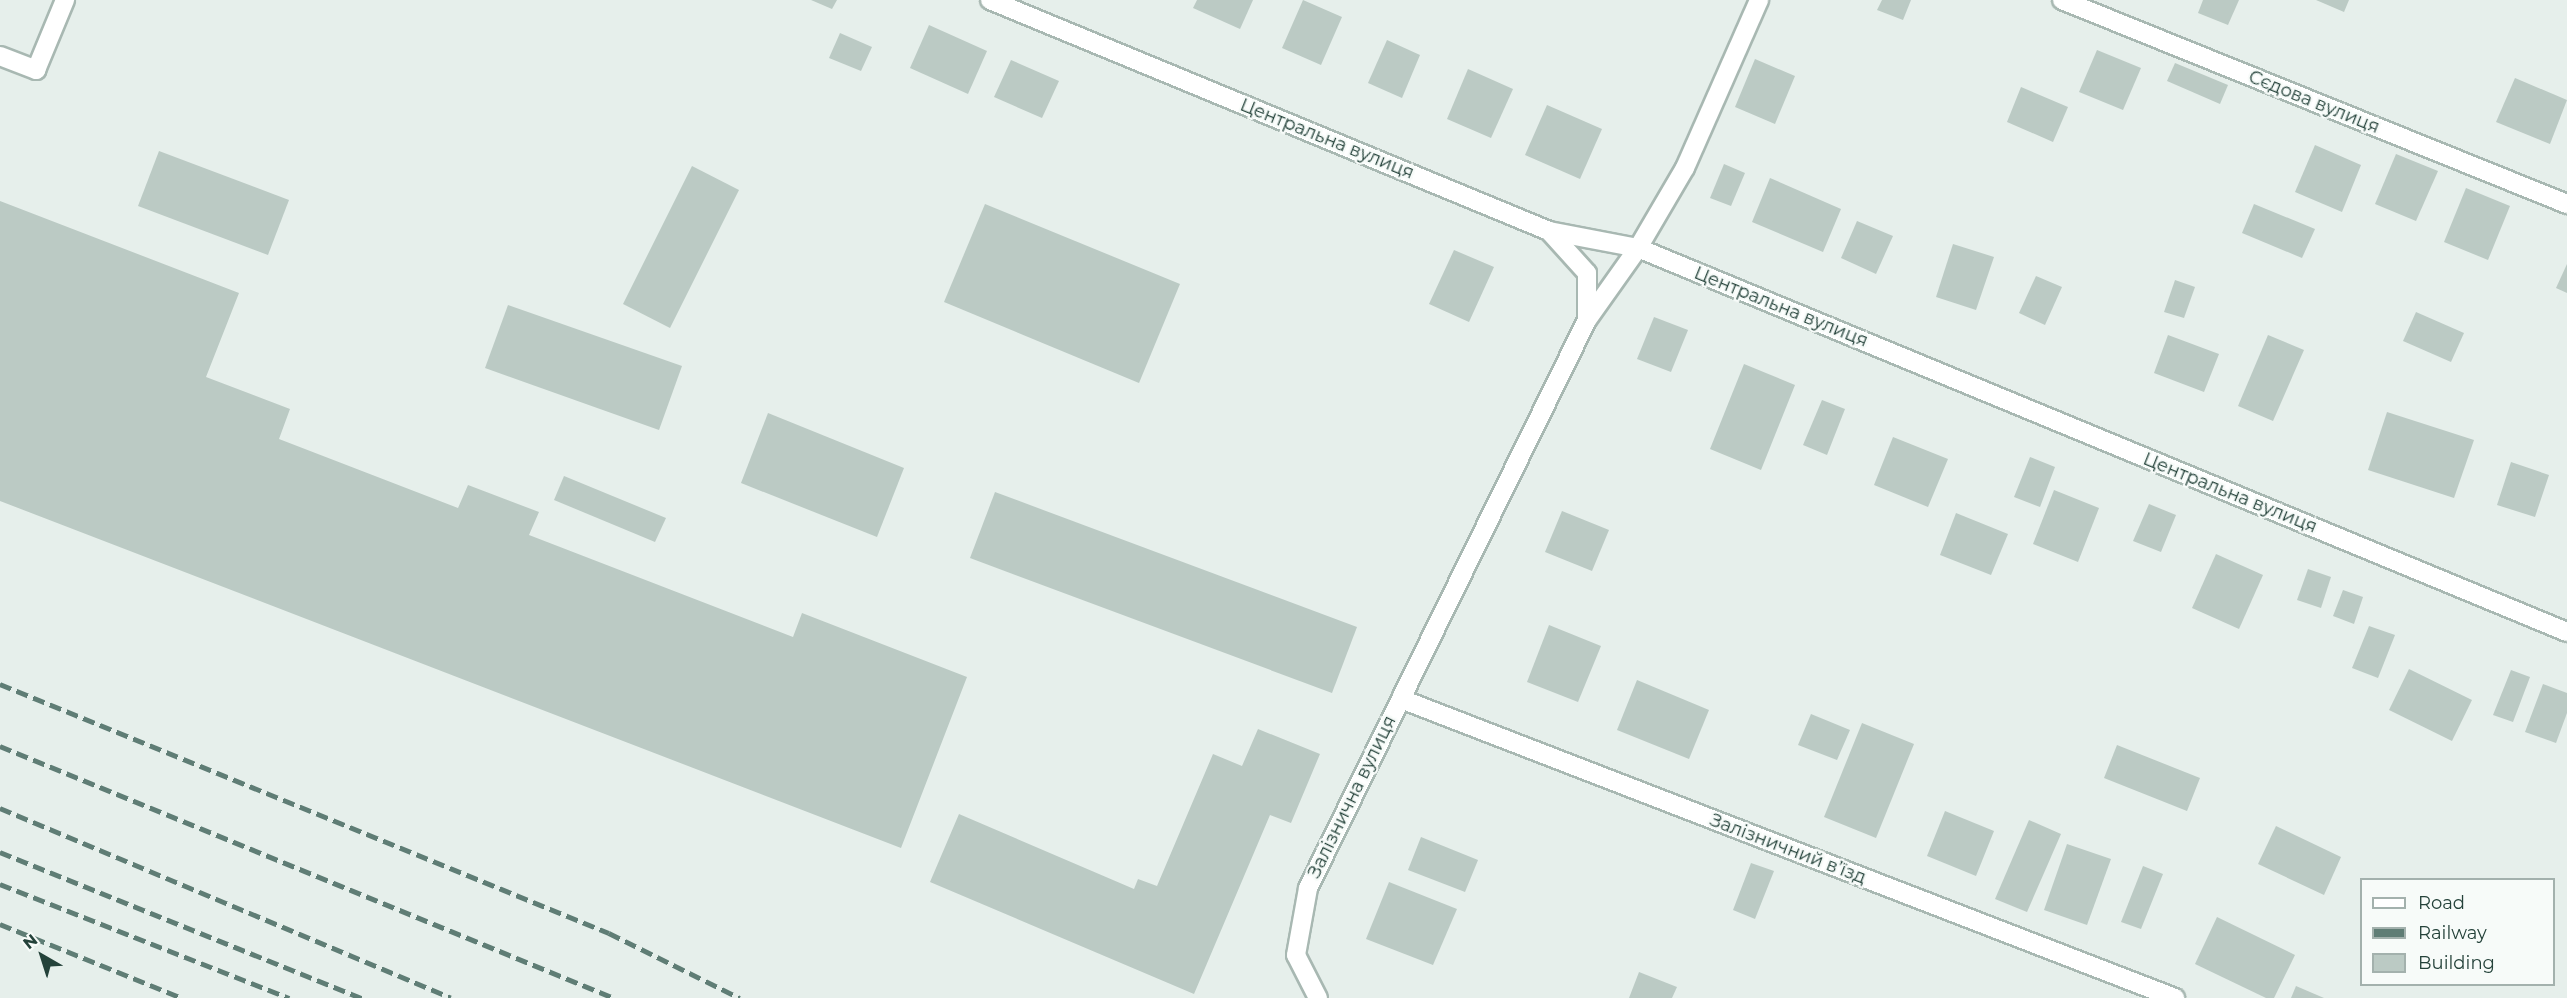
<!DOCTYPE html>
<html>
<head>
<meta charset="utf-8">
<style>
	body { margin:0 }
	#map { position:relative; width:2567px; height:998px; overflow:hidden; background:#e6efeb; font-family:Montserrat,sans-serif }
	div>[style] { position:absolute }
	[style*='--x'] { left:calc(var(--x)*1px); top:calc(var(--y)*1px); width:calc(var(--w)*1px); rotate:calc(var(--a)*1deg) }
	.building>* { inset:0; background:#bbcac4 }
	.roads { filter:drop-shadow(2px 0 #a8b8b2) drop-shadow(-2px 0 #a8b8b2) drop-shadow(0 2px #a8b8b2) drop-shadow(0 -2px #a8b8b2) }
	.street>* { height:18px; margin:-9px; padding:0 9px; transform-origin:9px; border-radius:9px; background:#fff }
	.rail>* { height:4.5px; margin-top:-2.25px; transform-origin:0; background:repeating-linear-gradient(90deg,#5f7d75 0 12px,transparent 0 18px) }
	span { translate:-50% -50%; white-space:nowrap; text-align:center; line-height:1.15; -webkit-text-stroke:4.5px #f7fbf9; paint-order:stroke }
	.street-label { font-size:18px; color:#24423a }
	.legend { position:absolute; left:2360px; top:878px; width:195px; height:108px; box-sizing:border-box; background:#f7fbf9; border:2px solid #a3b1ad; margin:0; padding:8px 10px; list-style:none; font-size:18px; color:#24423a }
	.legend li { display:flex; align-items:center; gap:12px; height:30px }
	.legend b { width:30px; border:2px solid #a3b1ad }
	.north { position:absolute; left:12px; top:926px; width:60px; height:60px; -webkit-text-stroke:4px #f7fbf9; paint-order:stroke; rotate:321deg; font-size:16px; font-weight:700; line-height:24px; text-align:center; color:#24423a }
	.north::after { content:''; display:block; margin:auto; width:21px; height:27px; background:#24423a; clip-path:polygon(50% 0,100% 100%,50% 72%,0 100%) }
</style>
</head>
<body>
<div id="map">
	<div class="building">
		<i style="clip-path:polygon(811px 0,837px 0,832px 9px)"></i>
		<i style="clip-path:polygon(1197px 0,1253px 0,1240px 29px,1193px 8px)"></i>
		<i style="clip-path:polygon(1303px 0,1342px 17px,1321px 65px,1282px 48px)"></i>
		<i style="clip-path:polygon(1882px 0,1911px 0,1903px 20px,1877px 10px)"></i>
		<i style="clip-path:polygon(2203px 0,2239px 0,2228px 25px,2198px 13px)"></i>
		<i style="clip-path:polygon(2316px 0,2349px 0,2344px 12px)"></i>
		<i style="clip-path:polygon(929px 25px,987px 51px,968px 94px,910px 68px)"></i>
		<i style="clip-path:polygon(840px 33px,872px 47px,861px 71px,829px 58px)"></i>
		<i style="clip-path:polygon(1387px 40px,1420px 55px,1402px 98px,1368px 83px)"></i>
		<i style="clip-path:polygon(2097px 50px,2141px 68px,2123px 110px,2079px 92px)"></i>
		<i style="clip-path:polygon(1755px 59px,1795px 76px,1775px 124px,1735px 107px)"></i>
		<i style="clip-path:polygon(1011px 60px,1059px 81px,1042px 118px,994px 97px)"></i>
		<i style="clip-path:polygon(2175px 63px,2228px 85px,2220px 104px,2167px 81px)"></i>
		<i style="clip-path:polygon(1468px 69px,1513px 89px,1491px 138px,1447px 119px)"></i>
		<i style="clip-path:polygon(2515px 78px,2567px 100px,2550px 144px,2496px 122px)"></i>
		<i style="clip-path:polygon(2021px 87px,2068px 107px,2053px 142px,2007px 122px)"></i>
		<i style="clip-path:polygon(1547px 105px,1602px 129px,1580px 179px,1525px 155px)"></i>
		<i style="clip-path:polygon(2315px 145px,2361px 165px,2342px 212px,2295px 192px)"></i>
		<i style="clip-path:polygon(159px 151px,289px 200px,268px 255px,138px 206px)"></i>
		<i style="clip-path:polygon(2396px 154px,2438px 171px,2416px 221px,2375px 204px)"></i>
		<i style="clip-path:polygon(1724px 164px,1745px 173px,1731px 206px,1710px 198px)"></i>
		<i style="clip-path:polygon(692px 166px,739px 190px,670px 328px,623px 304px)"></i>
		<i style="clip-path:polygon(1770px 178px,1841px 209px,1823px 252px,1752px 222px)"></i>
		<i style="clip-path:polygon(2466px 188px,2510px 206px,2488px 260px,2444px 242px)"></i>
		<i style="clip-path:polygon(0 201px,239px 293px,206px 377px,290px 409px,279px 439px,458px 508px,468px 485px,539px 512px,529px 535px,793px 637px,802px 613px,967px 677px,901px 848px,0 501px)"></i>
		<i style="clip-path:polygon(985px 204px,1180px 284px,1139px 383px,944px 302px)"></i>
		<i style="clip-path:polygon(2254px 204px,2315px 229px,2302px 258px,2242px 233px)"></i>
		<i style="clip-path:polygon(1857px 221px,1893px 236px,1876px 274px,1841px 258px)"></i>
		<i style="clip-path:polygon(1953px 244px,1994px 257px,1976px 310px,1936px 297px)"></i>
		<i style="clip-path:polygon(1454px 250px,1494px 267px,1469px 322px,1429px 304px)"></i>
		<i style="clip-path:polygon(2567px 264px,2567px 293px,2556px 288px)"></i>
		<i style="clip-path:polygon(2036px 276px,2062px 287px,2045px 325px,2019px 313px)"></i>
		<i style="clip-path:polygon(2175px 280px,2195px 287px,2184px 318px,2164px 312px)"></i>
		<i style="clip-path:polygon(508px 305px,682px 366px,659px 430px,485px 368px)"></i>
		<i style="clip-path:polygon(2416px 312px,2464px 333px,2451px 362px,2403px 341px)"></i>
		<i style="clip-path:polygon(1654px 317px,1688px 330px,1671px 372px,1637px 359px)"></i>
		<i style="clip-path:polygon(2168px 335px,2219px 354px,2204px 392px,2154px 373px)"></i>
		<i style="clip-path:polygon(2268px 335px,2304px 350px,2273px 421px,2238px 406px)"></i>
		<i style="clip-path:polygon(1744px 364px,1795px 385px,1761px 470px,1710px 449px)"></i>
		<i style="clip-path:polygon(1822px 400px,1845px 409px,1827px 455px,1803px 445px)"></i>
		<i style="clip-path:polygon(2387px 412px,2474px 440px,2454px 498px,2368px 470px)"></i>
		<i style="clip-path:polygon(768px 413px,904px 468px,877px 537px,741px 483px)"></i>
		<i style="clip-path:polygon(1893px 437px,1948px 459px,1928px 507px,1874px 485px)"></i>
		<i style="clip-path:polygon(2030px 457px,2055px 467px,2040px 507px,2014px 497px)"></i>
		<i style="clip-path:polygon(2511px 462px,2549px 475px,2535px 517px,2497px 505px)"></i>
		<i style="clip-path:polygon(564px 476px,666px 518px,655px 542px,554px 500px)"></i>
		<i style="clip-path:polygon(2054px 490px,2099px 508px,2078px 562px,2033px 544px)"></i>
		<i style="clip-path:polygon(995px 492px,1357px 627px,1332px 693px,970px 558px)"></i>
		<i style="clip-path:polygon(2149px 504px,2176px 515px,2161px 552px,2133px 541px)"></i>
		<i style="clip-path:polygon(1562px 511px,1609px 530px,1592px 571px,1545px 552px)"></i>
		<i style="clip-path:polygon(1956px 513px,2008px 534px,1991px 575px,1940px 555px)"></i>
		<i style="clip-path:polygon(2216px 554px,2263px 575px,2239px 629px,2192px 608px)"></i>
		<i style="clip-path:polygon(2308px 569px,2331px 577px,2321px 608px,2297px 600px)"></i>
		<i style="clip-path:polygon(2343px 590px,2363px 597px,2354px 624px,2333px 616px)"></i>
		<i style="clip-path:polygon(1549px 625px,1601px 646px,1578px 702px,1527px 682px)"></i>
		<i style="clip-path:polygon(2369px 626px,2395px 635px,2378px 678px,2352px 668px)"></i>
		<i style="clip-path:polygon(2409px 669px,2472px 700px,2452px 741px,2389px 710px)"></i>
		<i style="clip-path:polygon(2511px 670px,2530px 677px,2513px 722px,2493px 715px)"></i>
		<i style="clip-path:polygon(1637px 680px,1709px 710px,1689px 759px,1617px 730px)"></i>
		<i style="clip-path:polygon(2543px 684px,2567px 693px,2567px 713px,2556px 743px,2525px 732px)"></i>
		<i style="clip-path:polygon(1811px 714px,1850px 730px,1837px 760px,1798px 745px)"></i>
		<i style="clip-path:polygon(1862px 723px,1914px 744px,1876px 838px,1824px 817px)"></i>
		<i style="clip-path:polygon(1258px 729px,1320px 754px,1291px 823px,1270px 815px,1194px 994px,930px 882px,959px 814px,1134px 889px,1138px 879px,1157px 886px,1213px 754px,1242px 766px)"></i>
		<i style="clip-path:polygon(2117px 745px,2200px 778px,2187px 811px,2104px 778px)"></i>
		<i style="clip-path:polygon(1945px 811px,1994px 831px,1976px 876px,1927px 856px)"></i>
		<i style="clip-path:polygon(2029px 820px,2061px 834px,2027px 912px,1995px 899px)"></i>
		<i style="clip-path:polygon(2276px 826px,2341px 857px,2324px 895px,2258px 864px)"></i>
		<i style="clip-path:polygon(1421px 837px,1478px 860px,1465px 892px,1408px 870px)"></i>
		<i style="clip-path:polygon(2067px 844px,2111px 859px,2087px 925px,2044px 910px)"></i>
		<i style="clip-path:polygon(1751px 863px,1774px 871px,1755px 919px,1733px 910px)"></i>
		<i style="clip-path:polygon(2143px 866px,2163px 874px,2141px 929px,2121px 922px)"></i>
		<i style="clip-path:polygon(1389px 882px,1457px 909px,1433px 965px,1366px 939px)"></i>
		<i style="clip-path:polygon(2217px 917px,2295px 955px,2274px 998px,2266px 998px,2195px 964px)"></i>
		<i style="clip-path:polygon(1639px 972px,1677px 987px,1672px 998px,1629px 998px)"></i>
		<i style="clip-path:polygon(2296px 986px,2324px 998px,2291px 998px)"></i>
	</div>
	<div class="roads">
		<div class="street">
			<i style="--x:990;--y:0;--w:605;--a:22.45"></i>
			<i style="--x:1549;--y:231;--w:91;--a:10.8"></i>
			<i style="--x:1638;--y:248;--w:1005;--a:22.46"></i>
			<i style="--x:2062;--y:0;--w:545;--a:22"></i>
			<i style="--x:0;--y:56;--w:39;--a:21"></i>
			<i style="--x:36;--y:70;--w:76;--a:-67.5"></i>
			<i style="--x:1587;--y:320;--w:88;--a:-54.7"></i>
			<i style="--x:1638;--y:248;--w:93;--a:-59.6"></i>
			<i style="--x:1685;--y:168;--w:184;--a:-66.2"></i>
			<i style="--x:1401;--y:699;--w:830;--a:21.12"></i>
			<i style="--x:1318;--y:998;--w:48;--a:-117.1"></i>
			<i style="--x:1296;--y:955;--w:68;--a:-79.8"></i>
			<i style="--x:1308;--y:888;--w:633;--a:-63.84"></i>
			<i style="--x:1587;--y:320;--w:47;--a:-90"></i>
			<i style="--x:1587;--y:273;--w:57;--a:-132.1"></i>
		</div>
	</div>
	<div class="rail">
		<i style="--x:0;--y:684;--w:658;--a:22.24"></i>
		<i style="--x:609;--y:933;--w:146;--a:26.4"></i>
		<i style="--x:0;--y:746;--w:664;--a:22.31"></i>
		<i style="--x:0;--y:808;--w:489;--a:22.8"></i>
		<i style="--x:0;--y:852;--w:390;--a:22"></i>
		<i style="--x:0;--y:884;--w:311;--a:21.5"></i>
		<i style="--x:0;--y:924;--w:196;--a:22.1"></i>
	</div>
	<div class="street-label">
		<span style="left:2314px;top:102px;rotate:22deg">Сєдова вулиця</span>
		<span style="left:1327px;top:139px;rotate:22deg">Центральна вулиця</span>
		<span style="left:1781px;top:307px;rotate:22deg">Центральна вулиця</span>
		<span style="left:2230px;top:493px;rotate:22deg">Центральна вулиця</span>
		<span style="left:1352px;top:797px;rotate:-64deg">Залізнична вулиця</span>
		<span style="left:1788px;top:849px;rotate:21deg">Залізничний в’їзд</span>
	</div>
	<ul class="legend">
	<li><b style="height:8px;background:#fff"></b>Road</li>
	<li><b style="height:8px;background:#5f7d75"></b>Railway</li>
	<li><b style="height:16px;background:#bbcac4"></b>Building</li>
	</ul>
	<div class="north">N</div>
</div>
</body>
</html>
